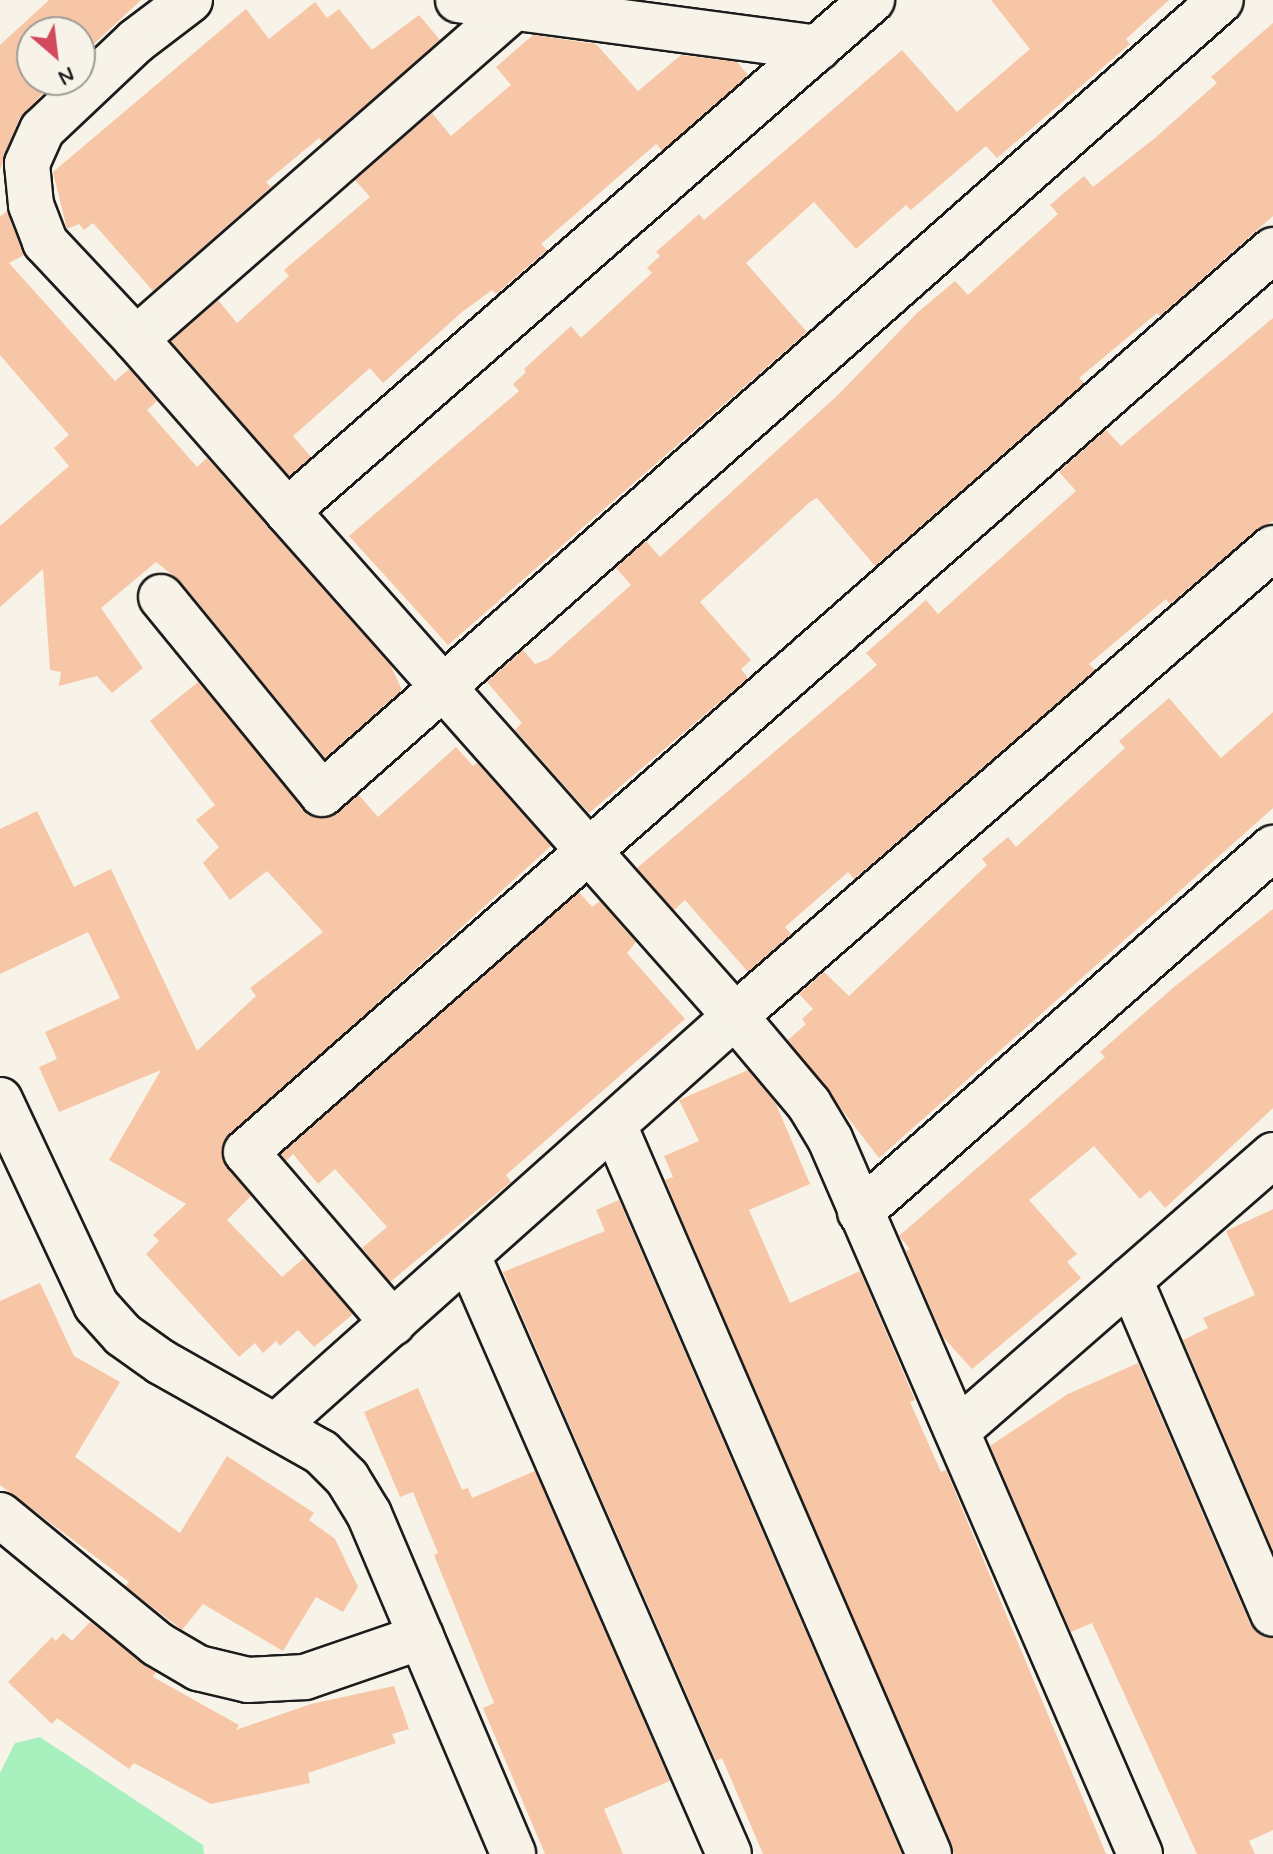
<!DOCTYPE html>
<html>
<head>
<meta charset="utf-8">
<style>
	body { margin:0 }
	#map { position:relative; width:1273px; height:1854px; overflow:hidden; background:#f7f3e8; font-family:Mynerve,sans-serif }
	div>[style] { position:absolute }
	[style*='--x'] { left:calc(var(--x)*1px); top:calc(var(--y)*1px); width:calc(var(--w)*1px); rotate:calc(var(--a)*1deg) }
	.green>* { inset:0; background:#a8f1be }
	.building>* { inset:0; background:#f7c6a6 }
	.roads { filter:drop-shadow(2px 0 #1c1c1c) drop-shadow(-2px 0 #1c1c1c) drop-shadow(0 2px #1c1c1c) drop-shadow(0 -2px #1c1c1c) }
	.street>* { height:44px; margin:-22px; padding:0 22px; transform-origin:22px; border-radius:22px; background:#f7f3e8 }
	.secondary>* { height:44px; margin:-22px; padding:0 22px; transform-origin:22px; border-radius:22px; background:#f7f3e8 }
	span { translate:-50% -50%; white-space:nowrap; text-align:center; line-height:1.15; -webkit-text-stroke:6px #f7f3e8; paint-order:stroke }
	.north { position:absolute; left:16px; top:16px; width:80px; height:80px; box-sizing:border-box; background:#f7f3e8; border:2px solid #9f9d96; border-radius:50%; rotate:152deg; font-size:22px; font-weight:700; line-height:32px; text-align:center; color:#1c1c1c }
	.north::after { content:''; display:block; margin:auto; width:28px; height:36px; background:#d1495b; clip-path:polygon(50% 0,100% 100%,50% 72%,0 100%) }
</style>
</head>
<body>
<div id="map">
	<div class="green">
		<i style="clip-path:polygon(40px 1737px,203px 1845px,204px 1854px,0 1854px,0 1773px,15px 1743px)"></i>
	</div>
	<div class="building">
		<i style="clip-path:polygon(49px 0,141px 0,80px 57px,80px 32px,32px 32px,32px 80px,55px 80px,19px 119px,0 170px,0 45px)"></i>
		<i style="clip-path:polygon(991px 0,1169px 0,1126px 39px,1130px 44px,997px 158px,986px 146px,911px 210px,906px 205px,856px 249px,814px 202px,746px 263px,807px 332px,448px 645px,349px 536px,519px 391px,513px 384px,526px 372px,524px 369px,571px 326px,581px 338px,652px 273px,647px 268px,660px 256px,656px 252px,699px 214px,704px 220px,902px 50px,957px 112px,1030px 49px)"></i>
		<i style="clip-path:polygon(315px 2px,327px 18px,339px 9px,372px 50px,419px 15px,440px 40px,323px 142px,319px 138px,266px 182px,271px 187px,153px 291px,93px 223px,84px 230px,79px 224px,67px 229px,53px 172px,246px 9px,269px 39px)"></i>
		<i style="clip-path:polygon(1273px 23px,1273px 216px,1160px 316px,1157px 313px,1079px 378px,1084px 383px,875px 566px,817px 498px,810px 502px,700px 602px,751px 660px,741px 669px,748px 678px,589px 813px,515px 730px,522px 723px,487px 682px,523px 650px,535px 664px,548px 659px,631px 585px,616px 568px,646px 541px,660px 557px,840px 393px,917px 313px,955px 281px,968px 295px,1058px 214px,1050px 205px,1084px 176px,1093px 187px,1155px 138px,1217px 83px,1211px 77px)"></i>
		<i style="clip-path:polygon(533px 35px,596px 44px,638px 91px,681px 55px,737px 62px,748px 75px,662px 151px,656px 144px,541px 244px,547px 250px,496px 294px,492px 290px,462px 312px,383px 383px,370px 368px,293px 436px,311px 457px,289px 476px,171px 341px,218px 300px,237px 323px,289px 276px,284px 270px,370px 197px,355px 180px,432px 113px,451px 136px,511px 85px,496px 67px)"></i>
		<i style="clip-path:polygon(7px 211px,24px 255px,9px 263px,115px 381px,129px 369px,157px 401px,147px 410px,197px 467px,207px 458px,391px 666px,402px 690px,325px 758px,180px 581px,156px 562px,101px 608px,143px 668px,112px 693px,97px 676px,59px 686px,61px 672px,50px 670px,43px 569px,0 607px,0 526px,69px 466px,54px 448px,69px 435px,0 355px,0 217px)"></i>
		<i style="clip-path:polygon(1273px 318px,1273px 521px,1257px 529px,1170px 604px,1166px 599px,1089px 664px,1095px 670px,854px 879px,848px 872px,785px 927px,791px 934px,748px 972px,685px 900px,674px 910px,637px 868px,877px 665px,866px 653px,926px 600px,938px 614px,1076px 491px,1059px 472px,1106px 430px,1121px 446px)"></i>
		<i style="clip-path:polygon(198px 682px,313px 817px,327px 818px,359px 795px,378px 817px,456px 747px,473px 766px,477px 763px,551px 846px,223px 1143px,227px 1168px,251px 1196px,227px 1220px,282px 1277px,304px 1258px,353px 1314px,314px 1347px,298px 1330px,280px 1346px,276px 1341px,263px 1353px,255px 1343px,239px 1357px,146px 1254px,159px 1241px,153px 1235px,186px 1204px,109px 1160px,161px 1070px,59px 1112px,39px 1067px,57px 1059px,45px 1032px,120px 998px,88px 932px,0 974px,0 829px,37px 811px,74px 887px,111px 869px,197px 1051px,256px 996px,250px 988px,323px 932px,267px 871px,230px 900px,203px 863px,219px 847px,196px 820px,215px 805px,150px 721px)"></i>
		<i style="clip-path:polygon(1169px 698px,1221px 758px,1273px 712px,1273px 808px,879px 1158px,788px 1040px,806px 1024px,802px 1019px,813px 1009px,799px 994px,824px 972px,849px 996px,987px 865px,982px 859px,1008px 837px,1016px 847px,1125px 748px,1119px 741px)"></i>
		<i style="clip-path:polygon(579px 892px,592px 907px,600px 901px,636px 942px,627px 953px,685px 1019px,506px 1175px,511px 1182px,390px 1282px,362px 1248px,387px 1227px,335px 1169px,318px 1184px,293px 1154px,286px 1161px,281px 1154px)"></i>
		<i style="clip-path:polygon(1273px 909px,1273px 1108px,1165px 1208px,1150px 1190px,1140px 1199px,1094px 1146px,1029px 1200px,1077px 1254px,1067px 1262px,1081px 1278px,972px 1369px,943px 1337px,906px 1251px,910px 1249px,899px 1236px,1105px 1057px,1100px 1052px,1174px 987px)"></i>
		<i style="clip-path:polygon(748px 1070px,776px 1104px,810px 1184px,749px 1210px,790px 1303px,860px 1271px,915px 1400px,910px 1402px,941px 1472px,946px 1470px,1106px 1854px,954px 1854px,665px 1180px,673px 1177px,664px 1156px,699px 1141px,679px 1100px)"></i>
		<i style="clip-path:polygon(619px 1200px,902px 1854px,763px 1854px,722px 1758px,716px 1761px,581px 1452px,503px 1272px,605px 1231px,596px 1210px)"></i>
		<i style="clip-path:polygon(1273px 1209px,1273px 1550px,1183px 1340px,1208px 1328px,1203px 1318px,1255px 1295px,1226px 1231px)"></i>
		<i style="clip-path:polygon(40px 1283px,74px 1356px,120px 1382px,75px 1457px,180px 1533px,227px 1456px,314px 1513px,309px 1520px,335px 1539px,358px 1587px,343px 1612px,316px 1597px,283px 1651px,203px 1604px,182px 1630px,125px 1586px,129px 1582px,0 1485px,0 1301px)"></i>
		<i style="clip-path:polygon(1138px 1363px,1250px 1624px,1259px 1634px,1273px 1638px,1273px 1830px,1249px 1841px,1255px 1854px,1197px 1854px,1092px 1623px,1071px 1632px,990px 1446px,1068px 1394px)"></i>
		<i style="clip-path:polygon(418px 1388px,462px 1490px,468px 1488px,472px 1498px,535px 1471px,670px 1781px,604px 1809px,623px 1854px,545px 1854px,483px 1708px,494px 1703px,434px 1555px,438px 1553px,413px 1492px,400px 1497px,364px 1412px)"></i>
		<i style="clip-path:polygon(90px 1622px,156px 1672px,153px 1677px,239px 1725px,236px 1730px,311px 1704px,394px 1686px,409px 1729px,392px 1734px,396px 1743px,308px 1773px,310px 1783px,211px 1804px,134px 1763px,129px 1769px,57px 1718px,52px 1724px,8px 1682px,52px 1637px,56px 1641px,63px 1633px,72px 1641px)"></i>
	</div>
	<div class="roads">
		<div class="street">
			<i style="--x:190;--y:0;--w:68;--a:142.8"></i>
			<i style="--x:136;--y:41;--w:129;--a:136.6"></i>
			<i style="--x:42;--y:130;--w:37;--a:114"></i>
			<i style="--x:27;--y:164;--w:41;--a:84.4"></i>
			<i style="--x:31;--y:205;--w:40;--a:69"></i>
			<i style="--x:45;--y:242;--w:133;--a:46.8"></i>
			<i style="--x:136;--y:339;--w:502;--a:-41.21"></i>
			<i style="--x:458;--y:0;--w:363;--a:7.6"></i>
			<i style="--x:136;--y:339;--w:229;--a:48.7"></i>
			<i style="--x:161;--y:597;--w:254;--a:50.7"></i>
			<i style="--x:322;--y:794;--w:1199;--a:-41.45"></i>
			<i style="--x:614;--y:1125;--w:794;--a:66.63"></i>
			<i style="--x:860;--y:1212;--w:551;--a:-41.39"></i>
			<i style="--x:468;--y:1256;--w:652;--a:66.42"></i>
			<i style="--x:1130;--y:1280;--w:363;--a:66.8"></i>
			<i style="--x:393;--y:1323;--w:225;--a:-130.7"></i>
			<i style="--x:246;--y:1152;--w:1367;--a:-41.29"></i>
			<i style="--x:276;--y:1426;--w:615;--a:-41.77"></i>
			<i style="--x:735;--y:1016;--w:675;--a:-131.58"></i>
			<i style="--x:287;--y:511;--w:777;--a:-41.14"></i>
			<i style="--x:957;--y:1431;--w:420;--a:-41.1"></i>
			<i style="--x:0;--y:1515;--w:203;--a:39.4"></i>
			<i style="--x:157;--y:1644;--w:48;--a:30.3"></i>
			<i style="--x:198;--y:1668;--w:51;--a:13.5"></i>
			<i style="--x:248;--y:1680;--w:57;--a:-3"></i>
			<i style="--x:305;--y:1677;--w:123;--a:-19"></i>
			<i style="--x:1140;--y:1854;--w:779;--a:-113.44"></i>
			<i style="--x:830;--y:1139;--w:41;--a:-121"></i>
			<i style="--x:809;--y:1104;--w:115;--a:-130.1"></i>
			<i style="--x:735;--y:1016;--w:713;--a:-41.02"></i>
		</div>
		<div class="secondary">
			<i style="--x:0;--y:1100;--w:226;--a:64.9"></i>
			<i style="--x:96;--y:1305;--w:40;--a:48"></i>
			<i style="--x:123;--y:1335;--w:47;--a:35.4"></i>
			<i style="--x:161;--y:1362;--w:184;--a:29.4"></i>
			<i style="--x:321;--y:1452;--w:37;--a:45"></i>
			<i style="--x:347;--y:1478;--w:42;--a:58.6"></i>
			<i style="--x:369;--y:1514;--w:369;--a:67"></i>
		</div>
	</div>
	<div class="north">N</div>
</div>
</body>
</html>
